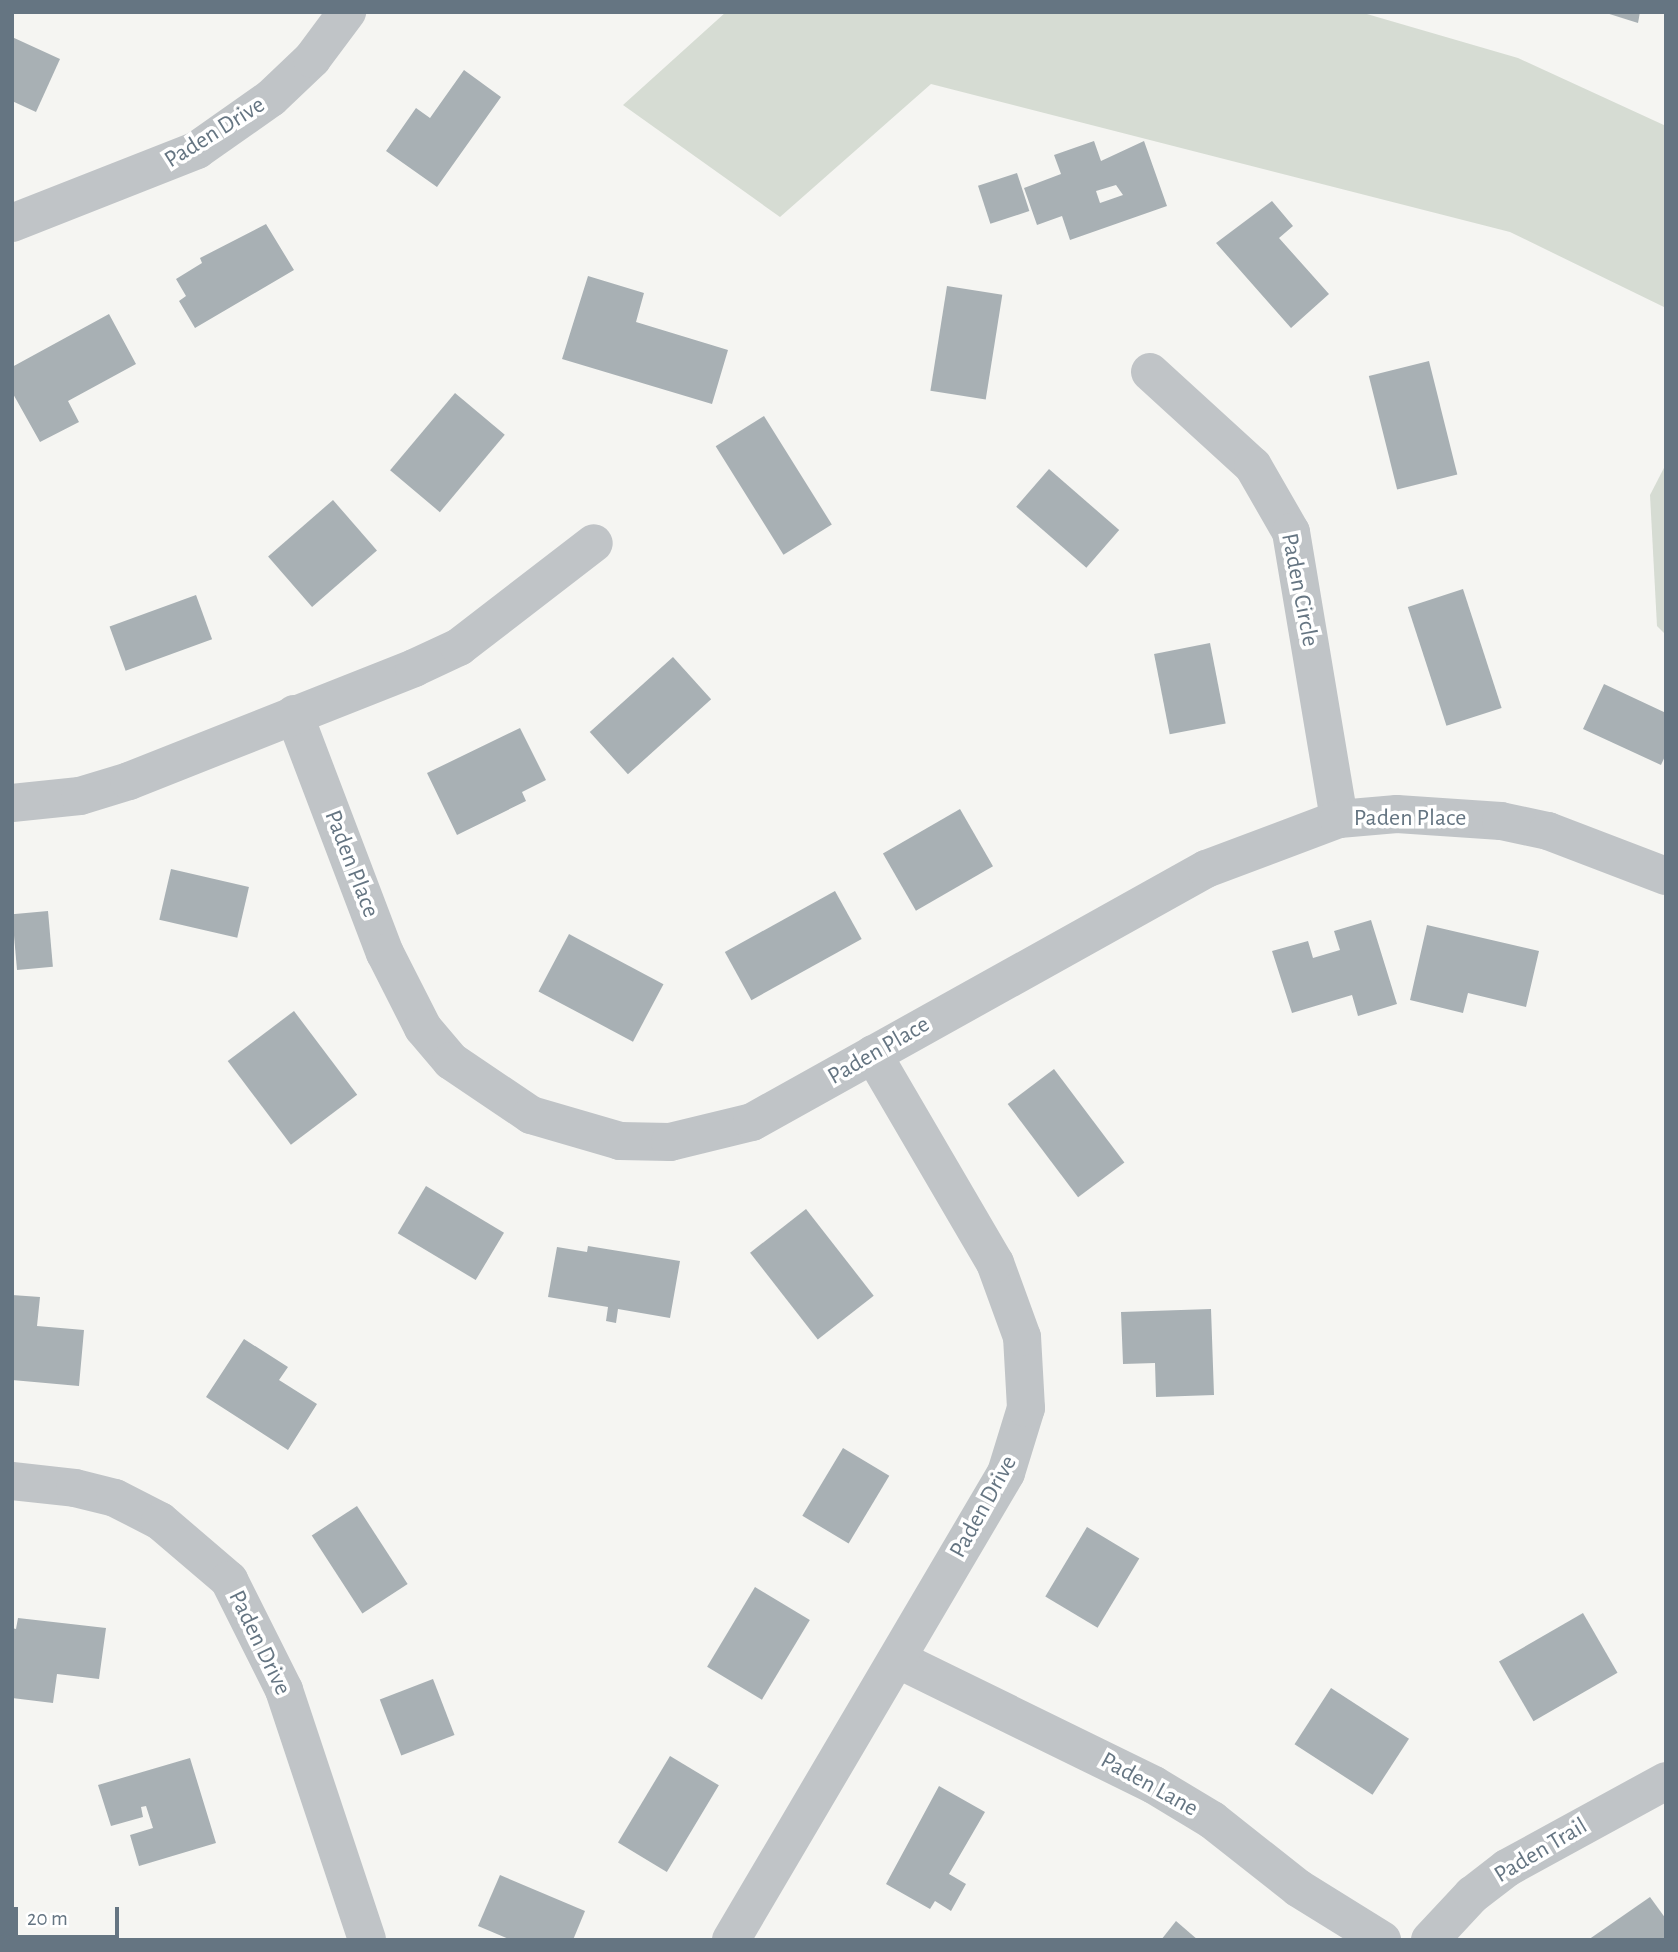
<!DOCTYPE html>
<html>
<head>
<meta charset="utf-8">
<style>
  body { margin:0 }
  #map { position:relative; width:1678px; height:1952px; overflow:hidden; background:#f5f5f2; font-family:"Alegreya Sans",sans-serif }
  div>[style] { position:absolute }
  .green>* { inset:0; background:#d6dcd3 }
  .building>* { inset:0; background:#a8b0b4; transform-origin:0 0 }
  .minor>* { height:38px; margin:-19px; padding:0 19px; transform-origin:19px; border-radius:19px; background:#c0c4c7 }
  span { translate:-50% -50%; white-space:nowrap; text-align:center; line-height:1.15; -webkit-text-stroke:7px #fff; paint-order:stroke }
  .street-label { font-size:24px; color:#657582 }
  .frame { position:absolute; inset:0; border:14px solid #657582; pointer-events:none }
  .scale { position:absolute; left:14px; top:1907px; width:105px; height:32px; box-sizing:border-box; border:4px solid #657582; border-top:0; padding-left:9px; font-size:21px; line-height:24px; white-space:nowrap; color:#657582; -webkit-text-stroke:5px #fff; paint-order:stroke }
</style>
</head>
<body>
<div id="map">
  <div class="green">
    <i style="clip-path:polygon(726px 12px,1360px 12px,1518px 58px,1666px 126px,1666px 308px,1510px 232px,931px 84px,780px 217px,623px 105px)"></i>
    <i style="clip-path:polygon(1666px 464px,1666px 635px,1657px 626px,1650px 495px)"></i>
  </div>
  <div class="building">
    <i style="clip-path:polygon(1603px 12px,1640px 12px,1638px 23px)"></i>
    <i style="clip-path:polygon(12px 37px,60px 59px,36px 112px,12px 101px)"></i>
    <i style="clip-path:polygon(464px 70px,501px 97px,437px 187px,386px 151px,416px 108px,430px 118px)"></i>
    <i style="clip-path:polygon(evenodd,1094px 141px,1101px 161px,1144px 141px,1167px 206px,1070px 240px,1062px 216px,1037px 225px,1024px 188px,1061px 174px,1054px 155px,1094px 141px,1116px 185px,1123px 195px,1100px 203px,1096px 191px,1116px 185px)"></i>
    <i style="left:1017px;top:173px;width:40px;height:41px;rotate:72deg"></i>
    <i style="clip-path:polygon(1272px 201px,1293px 226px,1279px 238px,1329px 294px,1291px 328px,1216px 243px)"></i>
    <i style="clip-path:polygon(266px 224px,294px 270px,195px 328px,179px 301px,186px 296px,176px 279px,202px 263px,200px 258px)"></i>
    <i style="clip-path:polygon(588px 276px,644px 293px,636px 322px,728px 350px,712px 404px,562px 359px)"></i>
    <i style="left:947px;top:286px;width:56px;height:106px;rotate:9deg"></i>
    <i style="clip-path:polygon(109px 314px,136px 364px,68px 401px,79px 422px,40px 442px,12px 392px,12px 367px)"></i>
    <i style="left:1429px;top:361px;width:117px;height:62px;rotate:76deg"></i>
    <i style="left:455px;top:393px;width:65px;height:101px;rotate:40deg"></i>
    <i style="left:764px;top:416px;width:128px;height:57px;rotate:58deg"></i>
    <i style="left:1049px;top:469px;width:93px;height:50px;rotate:41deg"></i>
    <i style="left:333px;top:500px;width:67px;height:86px;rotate:49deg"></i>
    <i style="left:1463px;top:589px;width:125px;height:58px;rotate:72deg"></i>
    <i style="left:196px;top:595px;width:47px;height:92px;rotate:70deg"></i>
    <i style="left:1210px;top:643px;width:82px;height:57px;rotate:79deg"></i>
    <i style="left:673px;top:657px;width:57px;height:112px;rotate:48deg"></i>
    <i style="clip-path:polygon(1604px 684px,1666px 713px,1666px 754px,1661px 765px,1583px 729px)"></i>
    <i style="clip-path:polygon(520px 728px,546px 780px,522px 792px,526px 801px,457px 835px,427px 773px)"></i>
    <i style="left:960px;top:809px;width:66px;height:89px;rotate:60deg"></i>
    <i style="left:171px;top:869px;width:80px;height:52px;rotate:13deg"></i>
    <i style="left:835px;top:891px;width:55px;height:126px;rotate:61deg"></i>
    <i style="left:48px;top:911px;width:56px;height:36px;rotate:85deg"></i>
    <i style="clip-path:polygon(1371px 920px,1397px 1004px,1358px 1016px,1352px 995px,1292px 1013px,1272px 951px,1308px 941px,1313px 958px,1340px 950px,1334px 931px)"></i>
    <i style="clip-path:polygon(1427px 925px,1539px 951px,1526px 1007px,1468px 993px,1463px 1013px,1410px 1000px)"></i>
    <i style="left:569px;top:934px;width:107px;height:65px;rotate:28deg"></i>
    <i style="left:294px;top:1011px;width:105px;height:83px;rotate:53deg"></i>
    <i style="left:1054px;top:1069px;width:117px;height:58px;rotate:53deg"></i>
    <i style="left:426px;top:1186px;width:91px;height:55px;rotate:31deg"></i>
    <i style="left:806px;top:1209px;width:110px;height:71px;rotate:52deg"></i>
    <i style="clip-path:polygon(588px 1246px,680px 1261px,670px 1318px,618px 1309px,616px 1323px,606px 1321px,608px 1307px,548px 1297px,557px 1247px,587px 1252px)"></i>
    <i style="clip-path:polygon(12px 1295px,40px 1297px,37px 1326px,84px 1330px,79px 1386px,12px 1380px)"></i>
    <i style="clip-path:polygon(1211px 1309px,1214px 1395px,1156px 1397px,1155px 1363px,1123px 1364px,1121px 1312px)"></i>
    <i style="clip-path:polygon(244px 1339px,288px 1367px,279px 1380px,317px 1404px,288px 1450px,206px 1397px)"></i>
    <i style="left:843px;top:1448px;width:54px;height:79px;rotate:31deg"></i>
    <i style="left:357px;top:1506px;width:93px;height:54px;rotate:57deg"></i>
    <i style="left:1087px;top:1527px;width:61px;height:81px;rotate:31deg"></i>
    <i style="left:755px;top:1587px;width:64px;height:93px;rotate:31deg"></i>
    <i style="left:1583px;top:1613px;width:69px;height:97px;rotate:60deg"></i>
    <i style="clip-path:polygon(18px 1618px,106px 1628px,99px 1679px,57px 1674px,53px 1703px,12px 1698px,12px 1628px,16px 1629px)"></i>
    <i style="left:433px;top:1679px;width:60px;height:57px;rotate:69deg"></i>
    <i style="left:1331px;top:1688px;width:93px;height:67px;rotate:33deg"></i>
    <i style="left:670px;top:1756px;width:57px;height:101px;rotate:31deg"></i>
    <i style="clip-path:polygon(190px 1758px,216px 1843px,139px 1866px,130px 1835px,153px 1828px,146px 1806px,141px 1807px,143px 1817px,111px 1826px,98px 1785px)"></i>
    <i style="clip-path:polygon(939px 1786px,985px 1812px,949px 1874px,966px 1884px,951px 1911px,935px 1901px,930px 1909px,886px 1884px)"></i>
    <i style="clip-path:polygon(500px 1875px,585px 1911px,573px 1940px,511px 1940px,478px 1926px)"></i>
    <i style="clip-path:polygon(1650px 1897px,1666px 1919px,1666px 1940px,1588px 1940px)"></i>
    <i style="clip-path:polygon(1176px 1921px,1198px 1940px,1161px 1940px)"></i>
  </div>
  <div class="minor">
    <i style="left:12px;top:223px;width:199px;rotate:-21.5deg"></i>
    <i style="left:197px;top:150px;width:90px;rotate:-35.1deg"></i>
    <i style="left:271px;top:98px;width:57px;rotate:-43.6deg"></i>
    <i style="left:312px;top:59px;width:59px;rotate:-53.3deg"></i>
    <i style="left:1150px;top:372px;width:139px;rotate:42.4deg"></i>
    <i style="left:1253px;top:466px;width:76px;rotate:60.1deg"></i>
    <i style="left:1291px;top:532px;width:291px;rotate:80.5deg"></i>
    <i style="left:294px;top:714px;width:256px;rotate:69.2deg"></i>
    <i style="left:385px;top:953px;width:84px;rotate:63.1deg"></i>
    <i style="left:423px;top:1028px;width:43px;rotate:49.7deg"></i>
    <i style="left:451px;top:1061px;width:97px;rotate:34deg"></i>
    <i style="left:531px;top:1115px;width:93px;rotate:16.3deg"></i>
    <i style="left:620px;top:1141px;width:50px;rotate:1.1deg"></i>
    <i style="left:670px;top:1142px;width:84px;rotate:-13.7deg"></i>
    <i style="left:752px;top:1122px;width:520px;rotate:-29.13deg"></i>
    <i style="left:1206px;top:869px;width:142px;rotate:-20.6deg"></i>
    <i style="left:1339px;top:819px;width:58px;rotate:-4.9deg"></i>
    <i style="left:1397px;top:814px;width:104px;rotate:3.9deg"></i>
    <i style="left:1501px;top:821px;width:48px;rotate:12deg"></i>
    <i style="left:1548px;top:831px;width:126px;rotate:20.9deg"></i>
    <i style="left:12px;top:803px;width:68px;rotate:-5.9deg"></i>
    <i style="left:80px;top:796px;width:51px;rotate:-17deg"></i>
    <i style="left:129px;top:781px;width:307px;rotate:-21.6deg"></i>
    <i style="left:414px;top:668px;width:50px;rotate:-25deg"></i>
    <i style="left:459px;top:647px;width:170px;rotate:-37.6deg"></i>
    <i style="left:12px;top:1481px;width:63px;rotate:6.3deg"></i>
    <i style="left:75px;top:1488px;width:41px;rotate:14deg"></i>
    <i style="left:115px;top:1498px;width:51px;rotate:27.1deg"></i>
    <i style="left:160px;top:1521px;width:91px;rotate:40.5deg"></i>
    <i style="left:229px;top:1580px;width:123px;rotate:63.4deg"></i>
    <i style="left:284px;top:1690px;width:263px;rotate:71.6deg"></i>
    <i style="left:897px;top:1659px;width:286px;rotate:26.1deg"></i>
    <i style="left:1154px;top:1785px;width:68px;rotate:31.1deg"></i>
    <i style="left:1212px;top:1820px;width:110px;rotate:38.3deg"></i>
    <i style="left:1298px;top:1888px;width:99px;rotate:31.8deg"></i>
    <i style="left:731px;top:1940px;width:542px;rotate:-59.51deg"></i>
    <i style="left:1006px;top:1473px;width:68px;rotate:-72.9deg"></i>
    <i style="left:1026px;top:1408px;width:71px;rotate:-93.2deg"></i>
    <i style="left:1022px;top:1337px;width:79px;rotate:-110deg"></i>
    <i style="left:995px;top:1263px;width:242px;rotate:-120.3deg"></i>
    <i style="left:1430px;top:1940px;width:62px;rotate:-47deg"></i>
    <i style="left:1472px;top:1895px;width:44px;rotate:-37.6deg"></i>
    <i style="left:1507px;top:1868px;width:181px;rotate:-28.7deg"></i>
  </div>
  <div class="street-label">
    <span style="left:215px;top:133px;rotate:-32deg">Paden Drive</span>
    <span style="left:1299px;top:590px;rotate:79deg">Paden Circle</span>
    <span style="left:1410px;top:819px">Paden Place</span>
    <span style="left:351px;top:864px;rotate:69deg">Paden Place</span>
    <span style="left:879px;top:1051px;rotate:-30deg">Paden Place</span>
    <span style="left:984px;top:1507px;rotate:-61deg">Paden Drive</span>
    <span style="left:259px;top:1643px;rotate:64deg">Paden Drive</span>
    <span style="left:1149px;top:1785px;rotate:29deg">Paden Lane</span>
    <span style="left:1541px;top:1851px;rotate:-31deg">Paden Trail</span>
  </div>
  <div class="frame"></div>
  <div class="scale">20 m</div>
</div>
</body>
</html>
